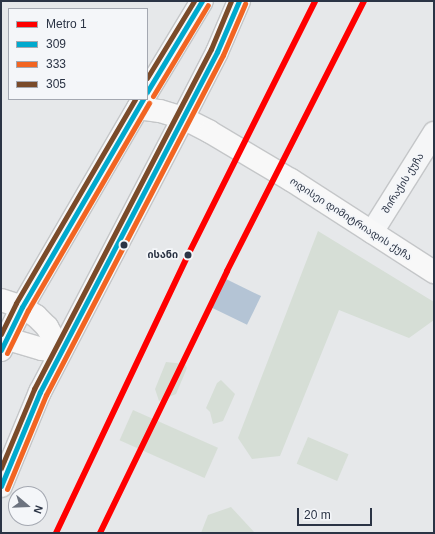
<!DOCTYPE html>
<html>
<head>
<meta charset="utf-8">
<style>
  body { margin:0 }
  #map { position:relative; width:435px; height:534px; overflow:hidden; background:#e6e8ea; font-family:Helvetica,"Noto Sans Georgian",sans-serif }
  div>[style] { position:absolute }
  .green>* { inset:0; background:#d6ded6; transform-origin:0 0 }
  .water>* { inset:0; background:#b4c4d5; transform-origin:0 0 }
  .roads { filter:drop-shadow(1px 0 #c4c6c8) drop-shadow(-1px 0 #c4c6c8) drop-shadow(0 1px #c4c6c8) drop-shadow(0 -1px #c4c6c8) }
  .minor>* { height:22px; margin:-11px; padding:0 11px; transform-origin:11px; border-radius:11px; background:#f5f6f7 }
  .major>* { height:22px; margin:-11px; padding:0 11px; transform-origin:11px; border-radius:11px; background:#f8f8f8 }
  .bus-1>* { height:5px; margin:-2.5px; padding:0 2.5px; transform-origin:2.5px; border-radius:2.5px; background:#00a9ce }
  .bus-2>* { height:5px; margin:-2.5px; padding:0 2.5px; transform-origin:2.5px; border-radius:2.5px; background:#f26522 }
  .bus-3>* { height:5px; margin:-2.5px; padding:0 2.5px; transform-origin:2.5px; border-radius:2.5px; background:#7a4b2a }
  .metro-1>* { height:6px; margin:-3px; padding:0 3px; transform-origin:3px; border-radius:3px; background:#f00 }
  .dots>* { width:11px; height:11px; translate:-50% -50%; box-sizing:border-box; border:2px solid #f4f6f9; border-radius:50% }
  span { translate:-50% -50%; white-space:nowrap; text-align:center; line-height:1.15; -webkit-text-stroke:3.5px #f4f6f9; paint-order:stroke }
  .street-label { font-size:10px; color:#2b3445 }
  .stop-label { font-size:10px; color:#2b3445; font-weight:700 }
  .right { translate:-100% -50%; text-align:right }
  .frame { position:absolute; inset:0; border:2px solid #2b3445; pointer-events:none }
  .legend { position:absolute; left:8px; top:8px; width:140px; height:92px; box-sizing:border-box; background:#f4f6f9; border:1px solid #a4a8b1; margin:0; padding:5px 7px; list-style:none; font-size:12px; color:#2b3445 }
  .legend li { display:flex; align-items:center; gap:8px; height:20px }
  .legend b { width:20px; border:1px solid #a4a8b1 }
  .north { position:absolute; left:8px; top:486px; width:40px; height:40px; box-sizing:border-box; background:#f4f6f9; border:1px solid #a4a8b1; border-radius:50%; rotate:109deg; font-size:11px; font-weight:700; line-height:16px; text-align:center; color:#2b3445 }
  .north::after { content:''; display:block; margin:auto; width:14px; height:18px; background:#6c737f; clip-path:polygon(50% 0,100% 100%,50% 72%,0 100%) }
  .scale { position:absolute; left:297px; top:508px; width:75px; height:18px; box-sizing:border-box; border:2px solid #2b3445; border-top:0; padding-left:5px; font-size:12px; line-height:14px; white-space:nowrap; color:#2b3445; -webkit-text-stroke:3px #f4f6f9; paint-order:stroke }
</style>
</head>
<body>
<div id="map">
  <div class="green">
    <i style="clip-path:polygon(318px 231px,434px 302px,434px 320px,409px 338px,339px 310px,280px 456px,252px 459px,238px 438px)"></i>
    <i style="clip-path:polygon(166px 362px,185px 364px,187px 368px,176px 394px,159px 401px,155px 389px)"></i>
    <i style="clip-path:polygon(221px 380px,235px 394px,223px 421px,213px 424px,210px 412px,206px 408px,217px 383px)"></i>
    <i style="left:133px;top:410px;width:93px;height:33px;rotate:24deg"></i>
    <i style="left:308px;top:437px;width:44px;height:29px;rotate:23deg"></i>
    <i style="clip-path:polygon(231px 507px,255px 533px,201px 533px,208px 515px)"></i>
  </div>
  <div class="water">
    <i style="left:226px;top:279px;width:39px;height:32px;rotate:26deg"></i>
  </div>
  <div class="roads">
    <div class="minor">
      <i style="left:372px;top:232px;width:117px;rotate:-57.9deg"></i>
    </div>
    <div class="major">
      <i style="left:147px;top:92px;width:106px;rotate:-58.9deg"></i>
      <i style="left:138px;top:108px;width:22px;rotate:8deg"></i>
      <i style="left:160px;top:111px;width:24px;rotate:17deg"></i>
      <i style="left:183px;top:118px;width:30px;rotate:27deg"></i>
      <i style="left:210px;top:132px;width:94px;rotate:30.7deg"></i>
      <i style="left:291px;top:180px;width:170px;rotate:32.8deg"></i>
      <i style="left:1px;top:300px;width:22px;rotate:18deg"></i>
      <i style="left:22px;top:307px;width:17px;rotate:33deg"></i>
      <i style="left:36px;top:316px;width:16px;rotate:45deg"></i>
      <i style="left:47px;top:327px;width:28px;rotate:60deg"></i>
      <i style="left:1px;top:337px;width:43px;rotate:16.3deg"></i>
      <i style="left:42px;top:349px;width:19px;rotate:6deg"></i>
      <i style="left:1px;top:350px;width:48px;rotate:-64deg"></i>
      <i style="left:22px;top:307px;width:241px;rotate:-59.8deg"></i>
      <i style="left:1px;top:486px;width:102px;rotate:-67.5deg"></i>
      <i style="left:40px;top:392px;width:309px;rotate:-62.4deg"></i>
      <i style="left:183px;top:118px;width:74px;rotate:-62.7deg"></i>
      <i style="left:217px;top:52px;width:56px;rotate:-66.7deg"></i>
    </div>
  </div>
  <div class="bus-1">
    <i style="left:147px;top:92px;width:106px;rotate:-58.9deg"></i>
    <i style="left:1px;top:350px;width:48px;rotate:-64deg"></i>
    <i style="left:22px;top:307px;width:241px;rotate:-59.8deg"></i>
    <i style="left:1px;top:486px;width:102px;rotate:-67.5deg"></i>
    <i style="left:40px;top:392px;width:383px;rotate:-62.5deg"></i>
    <i style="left:217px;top:52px;width:56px;rotate:-66.7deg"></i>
  </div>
  <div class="bus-2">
    <i style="left:153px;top:96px;width:106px;rotate:-58.9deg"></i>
    <i style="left:7px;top:353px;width:48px;rotate:-64deg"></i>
    <i style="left:28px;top:310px;width:240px;rotate:-59.7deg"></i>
    <i style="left:7px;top:489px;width:102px;rotate:-67.5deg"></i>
    <i style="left:46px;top:395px;width:383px;rotate:-62.5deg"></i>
    <i style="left:223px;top:55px;width:56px;rotate:-66.7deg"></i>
  </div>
  <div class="bus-3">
    <i style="left:147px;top:78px;width:90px;rotate:-58.6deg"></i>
    <i style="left:1px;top:334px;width:34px;rotate:-64deg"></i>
    <i style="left:16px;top:303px;width:236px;rotate:-59.7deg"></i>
    <i style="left:1px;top:468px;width:86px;rotate:-67.3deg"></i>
    <i style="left:34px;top:389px;width:383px;rotate:-62.5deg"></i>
    <i style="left:211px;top:49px;width:52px;rotate:-67.4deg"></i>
  </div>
  <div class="metro-1">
    <i style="left:56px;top:533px;width:310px;rotate:-64.6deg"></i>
    <i style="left:189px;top:253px;width:282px;rotate:-63.4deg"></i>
    <i style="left:100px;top:533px;width:291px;rotate:-64.1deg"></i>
    <i style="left:227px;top:271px;width:303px;rotate:-63.1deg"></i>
  </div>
  <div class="dots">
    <i style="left:124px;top:245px;background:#2b3445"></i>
    <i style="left:188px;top:255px;background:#2b3445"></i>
  </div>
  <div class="street-label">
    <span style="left:403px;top:183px;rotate:-58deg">შირაქის ქუჩა</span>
    <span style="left:351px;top:219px;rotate:33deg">ოდისეი დიმიტრიადის ქუჩა</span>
  </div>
  <div class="stop-label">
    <span class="right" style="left:178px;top:255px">ისანი</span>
  </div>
  <div class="frame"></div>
  <ul class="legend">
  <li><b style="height:5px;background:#f00"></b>Metro 1</li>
  <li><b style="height:5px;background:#00a9ce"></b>309</li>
  <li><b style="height:5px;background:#f26522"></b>333</li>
  <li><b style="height:5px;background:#7a4b2a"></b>305</li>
  </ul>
  <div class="north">N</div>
  <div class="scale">20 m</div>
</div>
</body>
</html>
